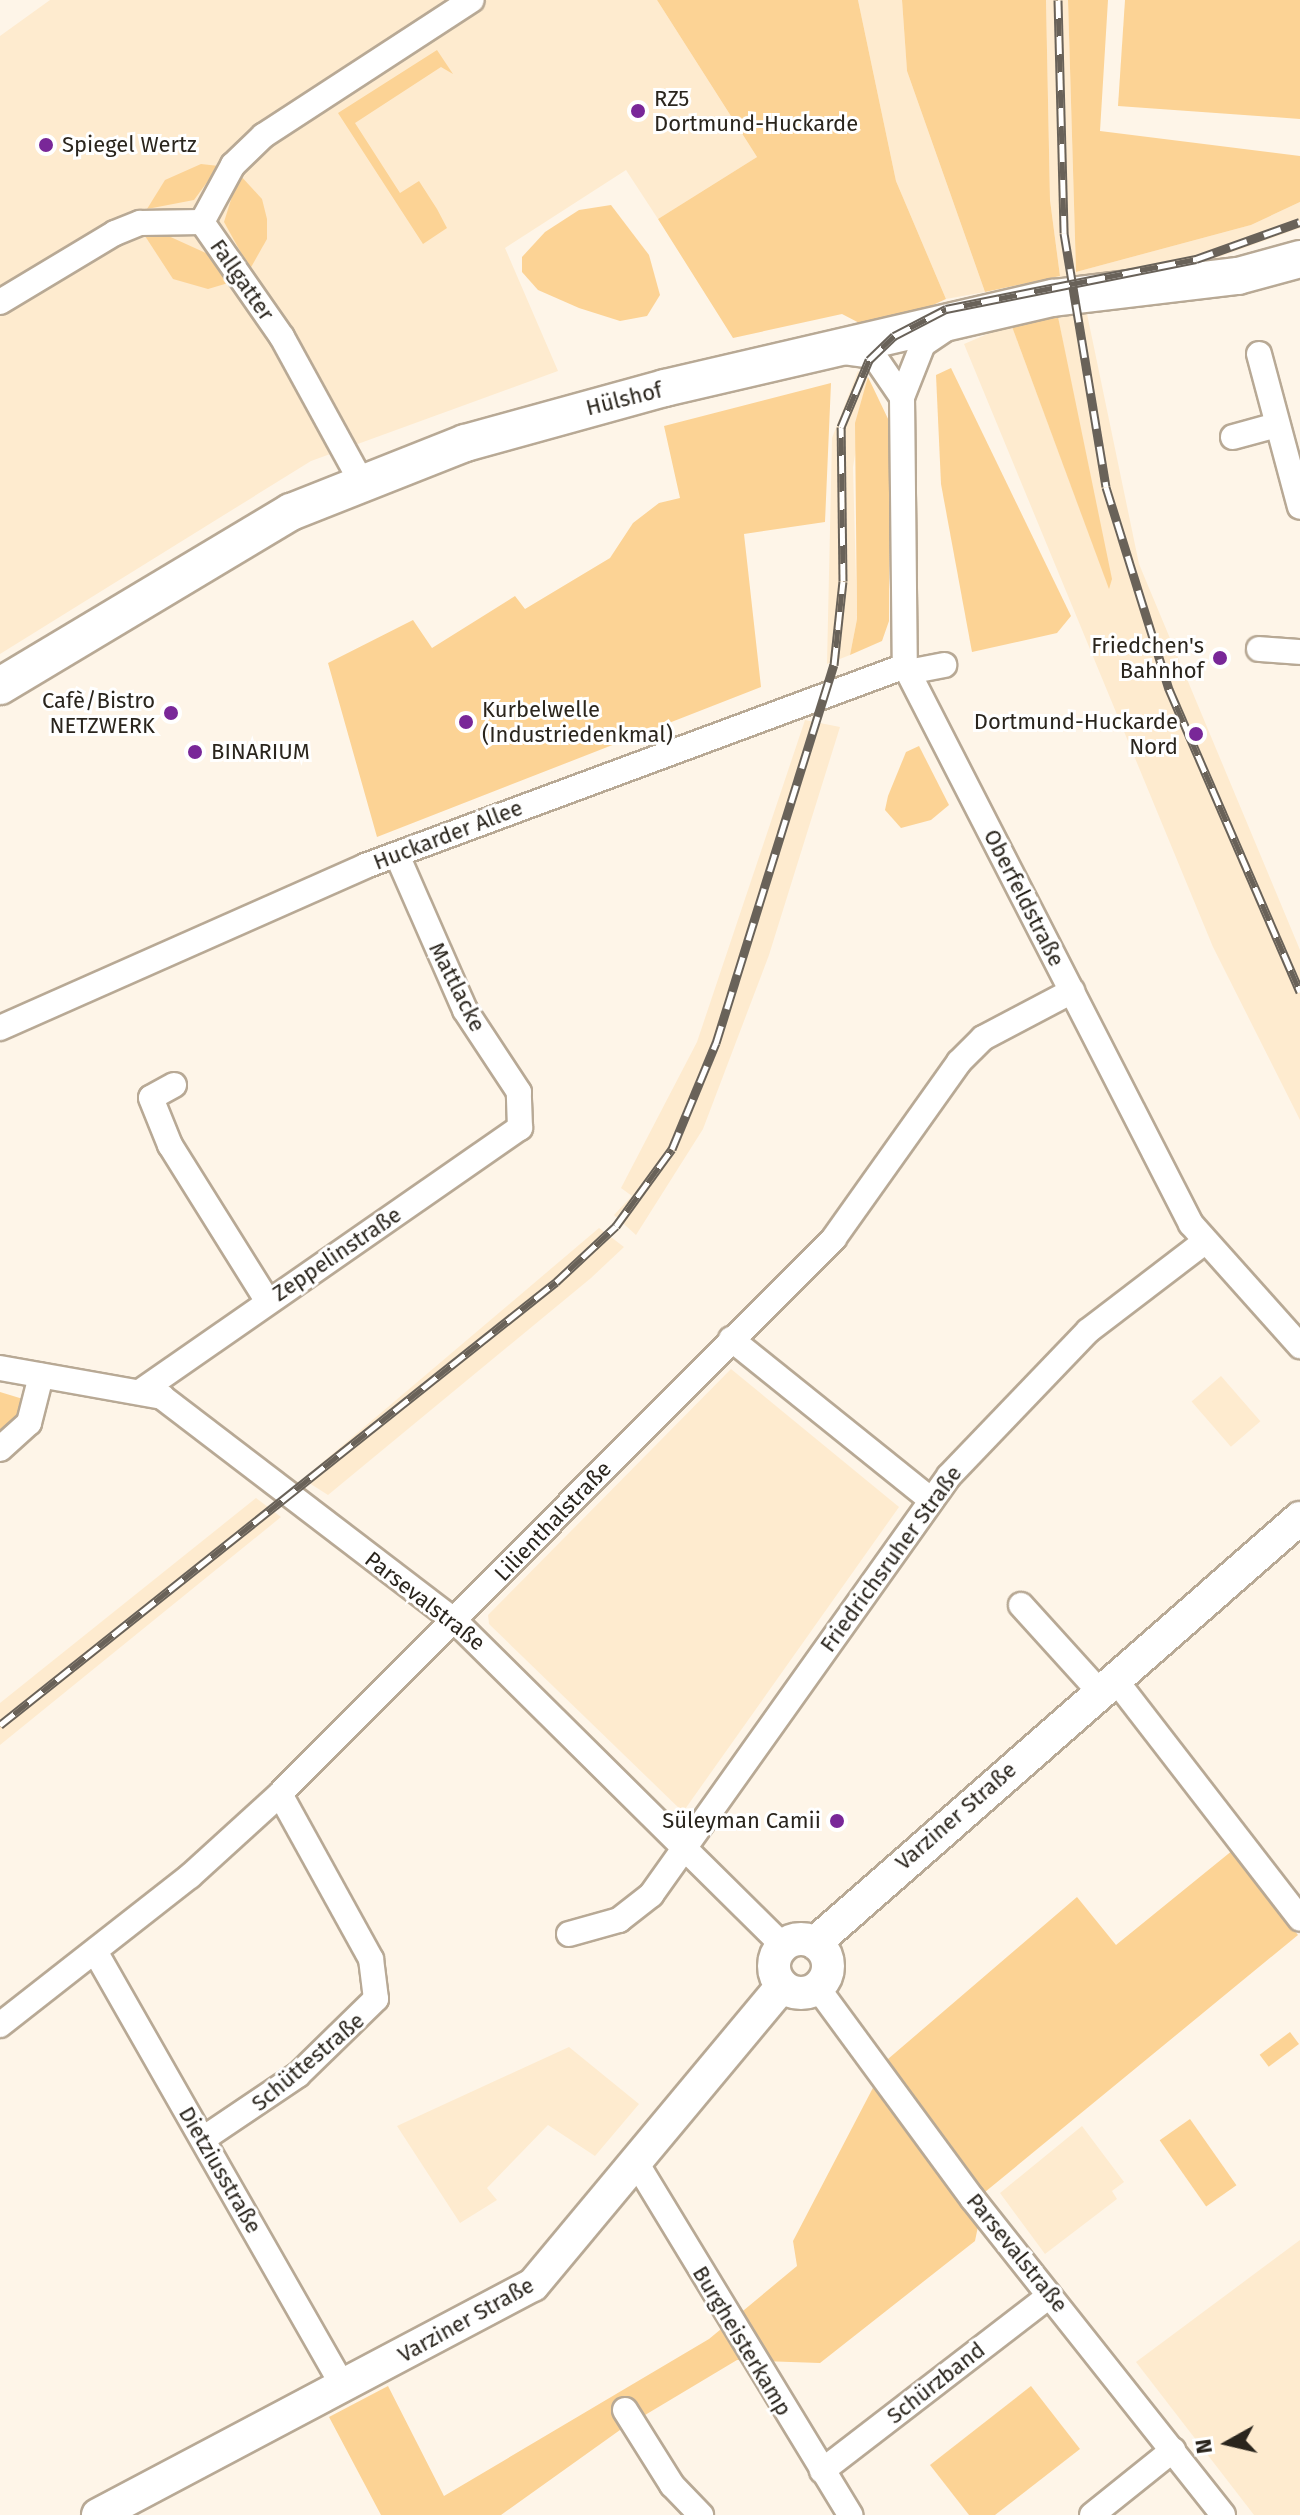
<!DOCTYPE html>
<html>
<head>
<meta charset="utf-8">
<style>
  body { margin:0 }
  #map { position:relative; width:1300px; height:2515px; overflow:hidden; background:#fef5e8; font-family:"Fira Sans",sans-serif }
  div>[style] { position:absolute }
  .built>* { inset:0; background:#feebcf; transform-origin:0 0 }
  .green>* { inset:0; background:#fcd395; transform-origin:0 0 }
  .roads { filter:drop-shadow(2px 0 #b8a995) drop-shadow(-2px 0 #b8a995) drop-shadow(0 2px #b8a995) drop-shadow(0 -2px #b8a995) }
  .street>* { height:24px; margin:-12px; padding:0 12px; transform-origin:12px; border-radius:12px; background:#fff }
  .secondary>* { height:32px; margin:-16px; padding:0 16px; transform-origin:16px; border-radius:16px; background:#fff }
  .secondary>.ring { margin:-16px; padding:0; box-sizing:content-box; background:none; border:32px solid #fff; border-radius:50% }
  .primary>* { height:36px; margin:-18px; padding:0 18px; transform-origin:18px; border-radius:18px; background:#fff }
  .rail>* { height:9px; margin-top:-4.5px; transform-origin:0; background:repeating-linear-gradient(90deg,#fff 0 18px,#696259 0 36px); box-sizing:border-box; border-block:2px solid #696259 }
  .dots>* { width:22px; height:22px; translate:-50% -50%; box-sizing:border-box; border:4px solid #fff; border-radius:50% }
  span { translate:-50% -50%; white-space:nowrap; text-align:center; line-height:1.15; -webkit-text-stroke:6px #fff; paint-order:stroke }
  .poi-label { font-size:22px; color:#2a251d }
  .left { translate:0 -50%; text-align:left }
  .right { translate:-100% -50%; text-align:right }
  .street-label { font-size:22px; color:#2a251d }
  .north { position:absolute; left:1188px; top:2403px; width:80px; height:80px; -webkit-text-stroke:6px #fff; paint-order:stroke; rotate:262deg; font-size:22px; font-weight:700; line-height:32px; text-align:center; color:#2a251d }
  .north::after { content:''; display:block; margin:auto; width:28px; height:36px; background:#2a251d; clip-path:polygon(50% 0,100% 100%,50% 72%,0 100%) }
</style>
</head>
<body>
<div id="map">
  <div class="built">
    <i style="clip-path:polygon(50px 0,657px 0,757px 157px,658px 219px,626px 170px,505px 248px,558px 371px,311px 461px,0 654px,0 36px)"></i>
    <i style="clip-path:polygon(858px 0,902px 0,907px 71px,985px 292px,946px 299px,896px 181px)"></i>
    <i style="clip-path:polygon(1046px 0,1068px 0,1076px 272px,1251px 225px,1300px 202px,1300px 228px,1205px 262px,937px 308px,1060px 276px,1050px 200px)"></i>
    <i style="clip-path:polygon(1086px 309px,1139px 564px,1300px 950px,1300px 1120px,1213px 947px,964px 344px,1011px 324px,1109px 587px,1057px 312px)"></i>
    <i style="clip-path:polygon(858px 371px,868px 377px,853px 467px,857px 619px,850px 655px,827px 664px,832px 438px)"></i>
    <i style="clip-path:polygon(805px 720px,840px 727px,769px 955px,703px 1129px,636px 1235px,614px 1215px,632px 1196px,621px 1188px,697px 1042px)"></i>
    <i style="clip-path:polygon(599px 1228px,624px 1247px,591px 1278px,328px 1495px,303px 1479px)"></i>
    <i style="clip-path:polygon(731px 1369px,899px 1507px,683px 1812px,489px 1624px,488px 1615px)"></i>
    <i style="left:1221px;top:1376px;width:60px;height:39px;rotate:49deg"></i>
    <i style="clip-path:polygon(256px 1498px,281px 1517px,0 1745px,0 1703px)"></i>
    <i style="clip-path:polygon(569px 2047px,639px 2104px,595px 2156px,548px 2125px,487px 2188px,497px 2200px,460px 2223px,397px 2126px)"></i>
    <i style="clip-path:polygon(1082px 2126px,1124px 2182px,1112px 2191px,1117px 2199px,1045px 2254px,1000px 2193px)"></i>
    <i style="clip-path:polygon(1300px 2240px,1300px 2515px,1254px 2515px,1136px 2362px)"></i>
  </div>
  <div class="green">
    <i style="clip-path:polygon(657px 0,858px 0,896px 181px,946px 299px,896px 322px,867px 327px,842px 314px,733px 338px,658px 219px,757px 157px)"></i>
    <i style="clip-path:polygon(902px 0,1046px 0,1050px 200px,1060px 276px,985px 292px,907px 71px)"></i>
    <i style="clip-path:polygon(1068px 0,1108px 0,1100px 131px,1300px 156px,1300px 202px,1251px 225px,1076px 272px)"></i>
    <i style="clip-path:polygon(1125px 0,1300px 0,1300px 119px,1118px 106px)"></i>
    <i style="clip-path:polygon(437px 50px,453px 74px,441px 67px,355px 123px,400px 193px,419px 181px,437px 209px,447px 228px,423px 244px,338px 113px)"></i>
    <i style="clip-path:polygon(201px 164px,219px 166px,194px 200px,147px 209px,165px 180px)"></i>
    <i style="clip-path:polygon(239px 174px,262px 199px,267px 219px,267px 239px,250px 269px,224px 222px)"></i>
    <i style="clip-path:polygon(611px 205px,649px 255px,660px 295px,647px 316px,620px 321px,579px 308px,538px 290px,522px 272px,522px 257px,545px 232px,579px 210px)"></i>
    <i style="clip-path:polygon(164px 234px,208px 254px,235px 281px,208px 289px,173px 279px,145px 236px)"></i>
    <i style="clip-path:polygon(1057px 312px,1112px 579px,1109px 589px,1011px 324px)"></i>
    <i style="clip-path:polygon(951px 368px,1071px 616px,1057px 633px,972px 652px,941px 484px,936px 375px)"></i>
    <i style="clip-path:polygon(868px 377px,890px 423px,889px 621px,882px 641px,850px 655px,857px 619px,855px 423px)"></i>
    <i style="clip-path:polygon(831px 383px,825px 522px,744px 534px,761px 687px,377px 837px,328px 663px,413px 620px,432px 648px,515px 596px,525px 609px,610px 558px,633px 523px,659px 503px,680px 498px,664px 426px)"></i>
    <i style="clip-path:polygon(919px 746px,949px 805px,931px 820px,901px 828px,885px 810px,888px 796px,906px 752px)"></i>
    <i style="clip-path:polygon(0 1392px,23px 1399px,23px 1413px,0 1440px)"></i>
    <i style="clip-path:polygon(1233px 1850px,1298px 1935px,985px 2192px,975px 2241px,820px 2363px,737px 2360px,620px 2430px,501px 2515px,381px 2515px,329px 2417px,388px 2386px,444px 2496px,709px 2339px,797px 2266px,793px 2241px,888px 2059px,1077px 1897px,1116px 1945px)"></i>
    <i style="left:1290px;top:2032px;width:15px;height:38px;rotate:53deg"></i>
    <i style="left:1190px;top:2119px;width:81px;height:37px;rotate:55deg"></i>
    <i style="clip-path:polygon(1031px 2386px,1080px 2449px,995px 2515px,969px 2515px,930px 2465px)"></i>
  </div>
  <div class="roads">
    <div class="street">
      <i style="left:202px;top:222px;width:65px;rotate:-61.5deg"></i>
      <i style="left:233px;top:165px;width:42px;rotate:-44deg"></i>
      <i style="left:263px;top:136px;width:249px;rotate:-33.1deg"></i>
      <i style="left:202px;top:222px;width:140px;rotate:55.2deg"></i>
      <i style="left:282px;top:337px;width:164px;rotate:61.3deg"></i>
      <i style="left:0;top:302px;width:134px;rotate:-31deg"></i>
      <i style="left:115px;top:233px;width:27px;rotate:-22deg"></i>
      <i style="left:140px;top:223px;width:62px;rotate:-0.9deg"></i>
      <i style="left:947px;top:328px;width:29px;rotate:146deg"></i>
      <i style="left:923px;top:344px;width:57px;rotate:111.6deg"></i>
      <i style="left:902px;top:397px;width:269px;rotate:89.4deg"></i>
      <i style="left:905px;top:666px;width:627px;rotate:62.86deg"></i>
      <i style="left:1191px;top:1224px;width:164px;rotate:48.2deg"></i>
      <i style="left:844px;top:352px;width:30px;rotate:8deg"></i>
      <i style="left:874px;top:356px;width:50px;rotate:55.7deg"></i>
      <i style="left:1259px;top:354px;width:158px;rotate:75deg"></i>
      <i style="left:1233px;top:437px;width:46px;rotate:-15.3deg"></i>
      <i style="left:1259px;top:649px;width:41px;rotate:4.2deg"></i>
      <i style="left:908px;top:672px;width:37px;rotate:-11deg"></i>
      <i style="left:0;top:1028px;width:399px;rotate:-23.9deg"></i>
      <i style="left:365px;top:866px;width:576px;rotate:-20.32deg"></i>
      <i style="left:174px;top:1085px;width:26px;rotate:151deg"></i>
      <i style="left:151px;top:1098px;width:51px;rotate:68deg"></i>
      <i style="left:170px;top:1145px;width:183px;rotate:58deg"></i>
      <i style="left:731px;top:1339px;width:255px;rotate:38.8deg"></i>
      <i style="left:0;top:1368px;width:165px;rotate:10.1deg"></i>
      <i style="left:162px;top:1397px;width:369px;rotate:37.4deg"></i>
      <i style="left:455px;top:1621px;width:462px;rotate:44.7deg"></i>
      <i style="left:144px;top:1389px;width:458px;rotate:-34.8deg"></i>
      <i style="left:520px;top:1128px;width:36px;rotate:-92deg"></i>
      <i style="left:519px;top:1092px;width:98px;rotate:-123.4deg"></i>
      <i style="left:465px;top:1010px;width:169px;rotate:-113.7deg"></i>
      <i style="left:0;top:1449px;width:39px;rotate:-42deg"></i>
      <i style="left:29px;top:1423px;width:49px;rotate:-75.7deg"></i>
      <i style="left:1021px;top:1605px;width:116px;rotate:47.8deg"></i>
      <i style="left:1114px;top:1678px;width:304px;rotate:52.3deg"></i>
      <i style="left:569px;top:1934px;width:52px;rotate:-15.6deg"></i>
      <i style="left:619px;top:1920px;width:41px;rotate:-38deg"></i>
      <i style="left:651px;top:1895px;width:514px;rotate:-54.58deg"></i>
      <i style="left:949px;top:1476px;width:201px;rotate:-46.2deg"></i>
      <i style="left:1088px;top:1331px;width:145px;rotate:-37.4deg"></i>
      <i style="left:96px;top:1953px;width:500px;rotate:60.3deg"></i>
      <i style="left:817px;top:1987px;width:262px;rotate:53.7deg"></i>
      <i style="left:972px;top:2198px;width:404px;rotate:51.6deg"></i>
      <i style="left:0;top:2025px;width:241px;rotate:-38.1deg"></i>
      <i style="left:190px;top:1876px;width:122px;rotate:-42.3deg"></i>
      <i style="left:280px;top:1794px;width:785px;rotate:-45.1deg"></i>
      <i style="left:834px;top:1238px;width:216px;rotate:-54.6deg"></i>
      <i style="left:959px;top:1062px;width:34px;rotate:-45deg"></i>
      <i style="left:983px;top:1038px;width:101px;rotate:-27.8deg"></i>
      <i style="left:203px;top:2139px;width:115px;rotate:-34deg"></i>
      <i style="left:298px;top:2075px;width:109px;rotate:-44.3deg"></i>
      <i style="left:376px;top:1999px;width:40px;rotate:-97.1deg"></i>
      <i style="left:371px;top:1959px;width:188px;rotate:-118.9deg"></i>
      <i style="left:637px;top:2164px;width:411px;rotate:58.7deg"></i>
      <i style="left:625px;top:2410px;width:89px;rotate:57.9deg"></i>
      <i style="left:672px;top:2485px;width:42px;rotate:46deg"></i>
      <i style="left:822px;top:2471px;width:287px;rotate:-37.6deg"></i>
      <i style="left:1092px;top:2515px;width:104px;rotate:-38.7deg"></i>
    </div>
    <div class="secondary">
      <i class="ring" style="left:774px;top:1939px;width:22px;height:22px"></i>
      <i style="left:815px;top:1943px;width:645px;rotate:-41.23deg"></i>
      <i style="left:98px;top:2515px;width:492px;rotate:-27.9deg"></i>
      <i style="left:533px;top:2285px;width:389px;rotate:-50.2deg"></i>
    </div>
    <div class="primary">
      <i style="left:0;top:686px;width:339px;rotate:-30.9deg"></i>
      <i style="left:291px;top:512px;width:187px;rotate:-21.6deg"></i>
      <i style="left:465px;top:443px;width:207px;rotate:-15.4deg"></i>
      <i style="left:665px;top:388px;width:398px;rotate:-13.1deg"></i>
      <i style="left:1053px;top:298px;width:186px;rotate:-6.8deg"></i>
      <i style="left:1238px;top:276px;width:64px;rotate:-15.3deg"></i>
    </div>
  </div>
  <div class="rail">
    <i style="left:1058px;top:0;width:233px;rotate:88.5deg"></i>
    <i style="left:1064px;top:233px;width:257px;rotate:80.6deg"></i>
    <i style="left:1106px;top:487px;width:212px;rotate:72.7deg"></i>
    <i style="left:1169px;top:689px;width:330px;rotate:66.6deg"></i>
    <i style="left:0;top:1725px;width:711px;rotate:-38.55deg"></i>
    <i style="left:556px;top:1282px;width:82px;rotate:-43deg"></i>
    <i style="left:616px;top:1226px;width:95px;rotate:-54deg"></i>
    <i style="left:672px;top:1149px;width:115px;rotate:-67.5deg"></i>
    <i style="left:716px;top:1043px;width:396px;rotate:-72.7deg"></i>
    <i style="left:834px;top:665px;width:84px;rotate:-83.9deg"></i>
    <i style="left:843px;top:581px;width:154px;rotate:-90.7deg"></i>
    <i style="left:841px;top:427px;width:73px;rotate:-67.3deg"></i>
    <i style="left:869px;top:360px;width:35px;rotate:-44deg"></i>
    <i style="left:894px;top:336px;width:59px;rotate:-27.4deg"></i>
    <i style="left:946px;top:309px;width:255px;rotate:-11.3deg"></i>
    <i style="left:1196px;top:259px;width:110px;rotate:-19.6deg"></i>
  </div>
  <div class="dots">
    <i style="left:638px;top:111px;background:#792798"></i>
    <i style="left:46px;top:145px;background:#792798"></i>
    <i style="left:1220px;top:658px;background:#792798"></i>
    <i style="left:171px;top:713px;background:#792798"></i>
    <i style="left:466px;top:722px;background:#792798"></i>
    <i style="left:1196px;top:734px;background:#792798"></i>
    <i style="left:195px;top:752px;background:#792798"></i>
    <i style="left:837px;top:1821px;background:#792798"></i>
  </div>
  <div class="poi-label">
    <span class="left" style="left:654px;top:111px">RZ5<br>Dortmund-Huckarde</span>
    <span class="left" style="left:62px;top:145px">Spiegel Wertz</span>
    <span class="right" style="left:1204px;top:658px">Friedchen's<br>Bahnhof</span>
    <span class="right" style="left:155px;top:713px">Cafè/Bistro<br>NETZWERK</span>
    <span class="left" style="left:482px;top:722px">Kurbelwelle<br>(Industriedenkmal)</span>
    <span class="right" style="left:1178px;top:734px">Dortmund-Huckarde<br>Nord</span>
    <span class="left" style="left:211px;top:752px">BINARIUM</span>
    <span class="right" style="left:821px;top:1821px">Süleyman Camii</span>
  </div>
  <div class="street-label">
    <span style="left:242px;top:280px;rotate:55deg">Fallgatter</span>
    <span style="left:624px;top:399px;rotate:-14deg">Hülshof</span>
    <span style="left:448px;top:835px;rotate:-21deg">Huckarder Allee</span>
    <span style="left:1024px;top:898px;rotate:63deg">Oberfeldstraße</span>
    <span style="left:457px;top:987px;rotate:63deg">Mattlacke</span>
    <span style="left:337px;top:1254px;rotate:-34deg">Zeppelinstraße</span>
    <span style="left:553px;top:1521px;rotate:-46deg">Lilienthalstraße</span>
    <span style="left:891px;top:1559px;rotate:-54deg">Friedrichsruher Straße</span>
    <span style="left:425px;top:1601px;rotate:38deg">Parsevalstraße</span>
    <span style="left:956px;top:1816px;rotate:-41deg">Varziner Straße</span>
    <span style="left:308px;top:2062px;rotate:-40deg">Schüttestraße</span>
    <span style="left:220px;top:2170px;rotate:60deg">Dietziusstraße</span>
    <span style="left:1017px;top:2253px;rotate:51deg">Parsevalstraße</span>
    <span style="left:466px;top:2320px;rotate:-29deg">Varziner Straße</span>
    <span style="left:742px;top:2341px;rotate:59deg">Burgheisterkamp</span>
    <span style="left:936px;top:2383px;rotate:-38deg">Schürzband</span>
  </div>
  <div class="north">N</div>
</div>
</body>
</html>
